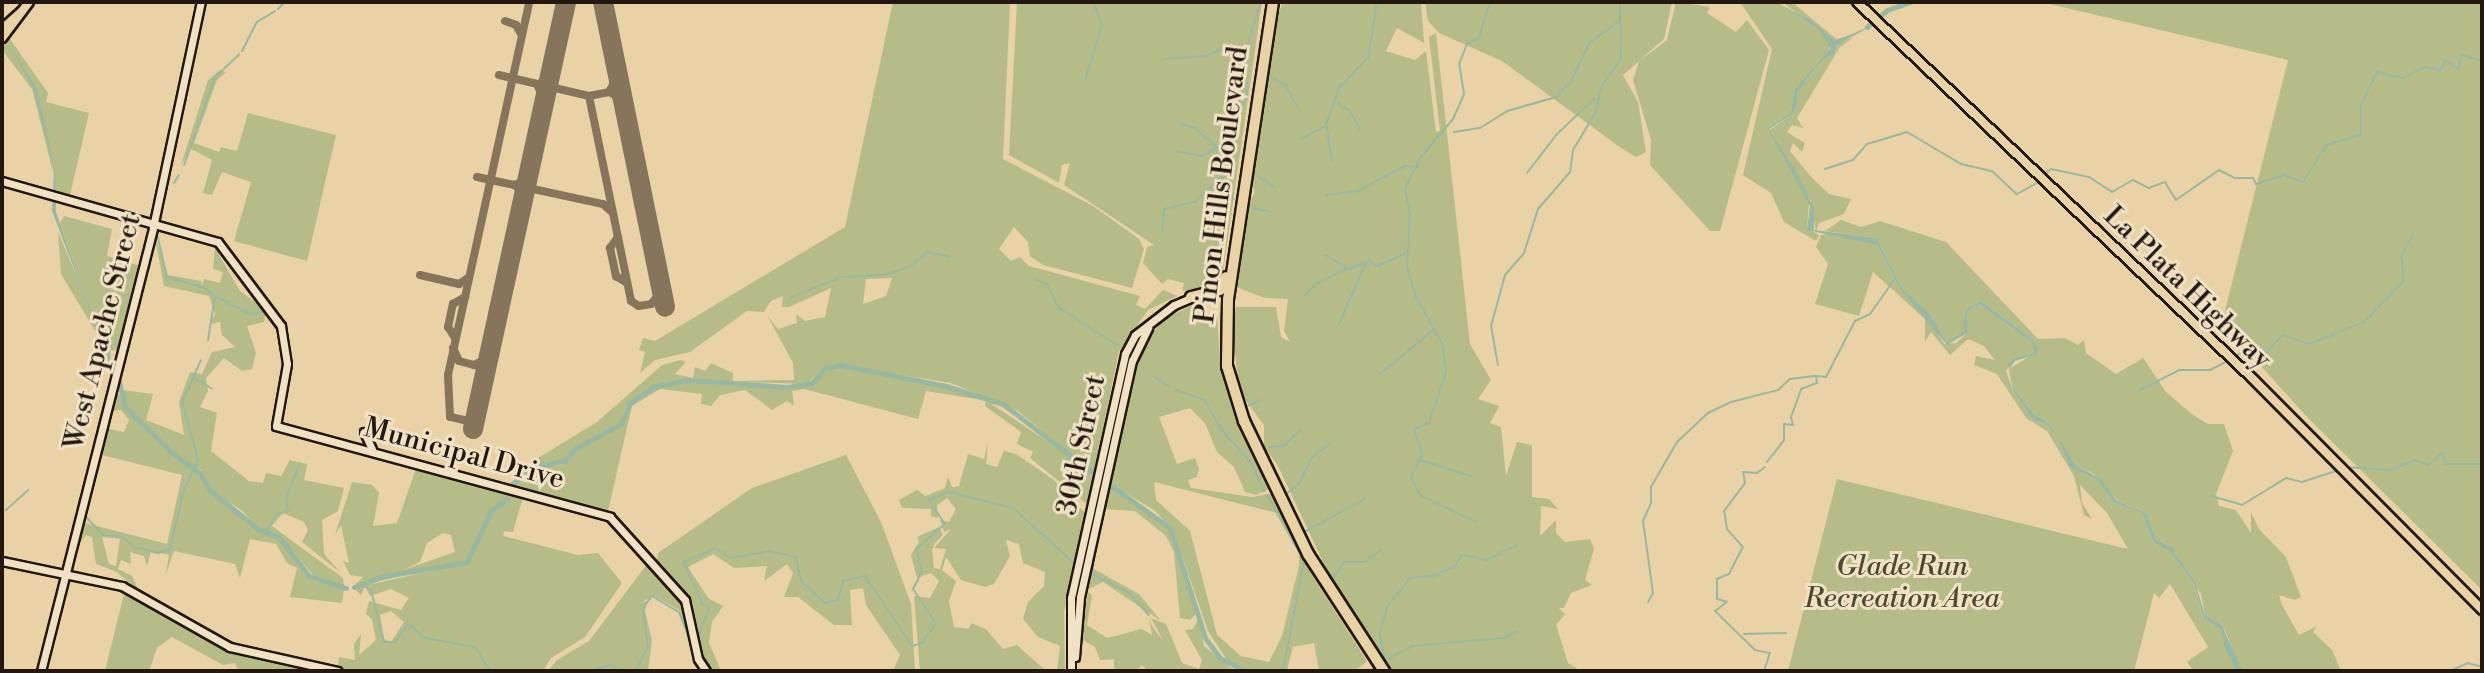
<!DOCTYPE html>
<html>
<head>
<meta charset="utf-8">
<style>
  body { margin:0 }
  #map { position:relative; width:2484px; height:673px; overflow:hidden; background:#e9d2a6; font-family:"Libre Bodoni",serif }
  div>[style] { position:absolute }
  .green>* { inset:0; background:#b5bc87 }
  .water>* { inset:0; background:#99b8a2 }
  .stream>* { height:2px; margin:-1px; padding:0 1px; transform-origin:1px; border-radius:1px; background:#99b8a2 }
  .river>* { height:5px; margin:-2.5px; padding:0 2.5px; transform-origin:2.5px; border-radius:2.5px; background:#99b8a2 }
  .taxiway>* { height:8px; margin:-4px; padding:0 4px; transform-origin:4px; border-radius:4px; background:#86755a }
  .runway>* { height:20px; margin:-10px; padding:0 10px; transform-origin:10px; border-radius:10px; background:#86755a }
  .roads { filter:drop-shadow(2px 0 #22180f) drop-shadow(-2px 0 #22180f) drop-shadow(0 2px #22180f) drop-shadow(0 -2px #22180f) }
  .secondary>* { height:7px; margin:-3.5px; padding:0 3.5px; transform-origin:3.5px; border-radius:3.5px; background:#f1e2c5 }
  .primary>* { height:8px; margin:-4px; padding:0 4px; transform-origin:4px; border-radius:4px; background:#e9d2a6 }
  .highway>* { height:10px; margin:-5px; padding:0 5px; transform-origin:5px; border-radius:5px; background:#e9d2a6 }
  span { translate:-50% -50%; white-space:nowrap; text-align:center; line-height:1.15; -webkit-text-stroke:6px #f1e2c5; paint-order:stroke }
  .street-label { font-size:28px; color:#22180f }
  .park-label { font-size:28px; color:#4e4933; font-style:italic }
  .frame { position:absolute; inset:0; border:4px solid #22180f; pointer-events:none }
</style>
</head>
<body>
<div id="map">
  <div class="green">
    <i style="clip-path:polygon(evenodd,893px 2px,1010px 2px,1003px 159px,1093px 206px,1139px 239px,1144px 249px,1132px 288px,1043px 265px,1030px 256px,1028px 242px,1014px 227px,999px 249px,1011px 261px,1020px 257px,1029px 266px,1140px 296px,1136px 305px,1145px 309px,1163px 290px,1177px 296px,1148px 310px,1119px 351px,1087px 504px,1030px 458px,1033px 452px,1017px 444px,1021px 432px,985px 406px,986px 400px,1091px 471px,1018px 411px,951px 383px,840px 365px,825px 367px,807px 384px,749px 382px,726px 386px,809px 386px,824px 370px,840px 367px,931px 383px,983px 400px,926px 391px,918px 419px,804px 389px,792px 391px,794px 406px,787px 401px,772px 410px,745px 390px,720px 395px,711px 406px,701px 404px,702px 394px,660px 389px,632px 406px,608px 511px,511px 484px,538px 458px,597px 422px,662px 365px,681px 360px,686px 362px,675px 374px,693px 378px,695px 367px,705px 371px,711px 363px,733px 373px,733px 381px,794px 380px,793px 363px,767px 315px,778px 329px,797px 323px,796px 314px,805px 321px,825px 317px,831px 288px,789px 307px,782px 307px,783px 296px,771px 301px,764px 312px,747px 311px,690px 352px,655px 360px,640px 373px,645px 352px,639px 350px,643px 338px,655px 341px,845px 227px,893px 2px,892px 278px,886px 296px,863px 304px,866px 279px,892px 278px,893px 2px,641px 396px,629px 405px,623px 425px,577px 449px,561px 465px,532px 468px,512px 484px,529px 468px,560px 463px,576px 446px,621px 422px,626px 405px,641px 396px)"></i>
    <i style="clip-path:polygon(1017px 2px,1262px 2px,1221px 285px,1182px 291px,1184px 283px,1168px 279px,1162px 284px,1143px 263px,1147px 247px,1154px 245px,1064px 185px,1070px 163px,1062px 165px,1059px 183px,1009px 155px)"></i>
    <i style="clip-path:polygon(1283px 2px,1421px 2px,1424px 43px,1397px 28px,1386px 51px,1415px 60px,1426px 51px,1436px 132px,1440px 131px,1429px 37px,1436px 33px,1470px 344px,1491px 380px,1478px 399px,1499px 406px,1490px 423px,1501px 427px,1506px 476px,1517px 442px,1532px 445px,1532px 497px,1549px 499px,1558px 509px,1541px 506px,1540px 536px,1556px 520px,1556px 533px,1565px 542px,1590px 539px,1594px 549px,1585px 580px,1592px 585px,1571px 593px,1564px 608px,1559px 608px,1565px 614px,1556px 625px,1568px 663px,1581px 671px,1392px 671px,1385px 662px,1391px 656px,1383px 659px,1335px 587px,1277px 464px,1264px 447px,1264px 425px,1240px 393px,1232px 334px,1236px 307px,1276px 307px,1281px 337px,1290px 342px,1284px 331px,1288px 299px,1265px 298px,1236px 287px,1246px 209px,1255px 192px,1249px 176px,1270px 35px)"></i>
    <i style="clip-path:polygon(1425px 2px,1672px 2px,1664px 39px,1623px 75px,1638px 102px,1646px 152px,1636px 157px,1621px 148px,1502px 61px,1439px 33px,1428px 21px)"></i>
    <i style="clip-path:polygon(1676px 2px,1710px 7px,1707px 13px,1736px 32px,1747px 20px,1769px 50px,1720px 231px,1710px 231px,1650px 165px,1651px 140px,1633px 80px,1639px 61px,1667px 40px)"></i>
    <i style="clip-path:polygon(1740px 2px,1776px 2px,1816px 28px,1830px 46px,1829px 54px,1794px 90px,1791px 112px,1767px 128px,1809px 203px,1807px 228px,1819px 235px,1816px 241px,1784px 222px,1771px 193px,1743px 175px,1772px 49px)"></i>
    <i style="clip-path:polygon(1782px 2px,1792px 2px,1836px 39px,1853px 35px,1835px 41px)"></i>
    <i style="clip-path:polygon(2041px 2px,2482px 2px,2482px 590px,2308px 418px,2222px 323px,2288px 60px)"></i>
    <i style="clip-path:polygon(8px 36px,48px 93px,46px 102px,89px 113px,70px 195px,55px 191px,55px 169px,49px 143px,54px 176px,50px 190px,54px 176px,32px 89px,2px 50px)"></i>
    <i style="clip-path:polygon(1854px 37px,1840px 47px,1797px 118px,1803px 128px,1792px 125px,1787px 132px,1805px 143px,1802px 152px,1793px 143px,1790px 151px,1811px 177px,1829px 194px,1851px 199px,1844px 214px,1819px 223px,1816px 231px,1811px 201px,1768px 131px,1793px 114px,1797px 93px,1822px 60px,1835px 54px,1838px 44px)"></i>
    <i style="clip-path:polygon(220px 70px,226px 72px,217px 80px,194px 143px,219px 152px,221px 147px,237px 151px,248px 113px,336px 135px,307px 261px,234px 241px,251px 182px,222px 172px,212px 195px,203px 193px,212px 160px,191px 149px,181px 165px,208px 80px)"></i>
    <i style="clip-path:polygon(64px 216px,112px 229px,107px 256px,140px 266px,119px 351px,111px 350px,87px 301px,60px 223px)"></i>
    <i style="clip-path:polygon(1841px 220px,1861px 227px,1880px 221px,1946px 242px,2038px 339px,2065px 338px,2078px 345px,2084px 340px,2086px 353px,2116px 374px,2143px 358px,2166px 392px,2193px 415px,2208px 424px,2224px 424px,2233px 451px,2216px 494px,2219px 506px,2236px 510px,2251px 533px,2251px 512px,2259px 529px,2286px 557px,2301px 597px,2295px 600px,2279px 595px,2282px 605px,2299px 635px,2317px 626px,2313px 632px,2332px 650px,2341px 671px,2241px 670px,2225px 630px,2205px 615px,2201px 594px,2169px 546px,2157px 540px,2146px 513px,2117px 500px,2094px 474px,2076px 465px,2050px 424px,2034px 414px,2014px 389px,2009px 369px,2038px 351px,2031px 338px,1981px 301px,1967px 309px,1965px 331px,1947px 342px,1930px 314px,1902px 288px,1877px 238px,1825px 231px)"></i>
    <i style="clip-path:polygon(58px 232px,106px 346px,111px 366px,98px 362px,101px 341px,61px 274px)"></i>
    <i style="clip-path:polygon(evenodd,154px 233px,168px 275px,201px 281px,202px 286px,204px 279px,220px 283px,223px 272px,213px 269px,215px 248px,240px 291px,266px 310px,264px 322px,247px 326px,256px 353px,252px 369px,242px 371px,224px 358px,206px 378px,208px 391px,200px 407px,217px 413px,211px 451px,249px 481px,263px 483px,266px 473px,281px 476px,290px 460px,307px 464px,304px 480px,344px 488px,338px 511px,322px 520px,324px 554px,341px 573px,302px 542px,308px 530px,304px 522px,283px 513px,272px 526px,343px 578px,344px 586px,313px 575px,281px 537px,258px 527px,241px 510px,210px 490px,201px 470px,183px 461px,199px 473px,207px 489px,257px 529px,281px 540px,314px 581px,344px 589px,342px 603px,290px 597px,297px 568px,287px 563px,276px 544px,250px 539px,240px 578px,235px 564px,174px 551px,166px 574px,169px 555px,151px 551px,147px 566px,144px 556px,130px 552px,131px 564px,121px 560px,118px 569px,132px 576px,139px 591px,117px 572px,96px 564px,92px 537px,86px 535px,73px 553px,81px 522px,167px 544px,182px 475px,98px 454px,105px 428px,124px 432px,129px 420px,121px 410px,109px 411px,113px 396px,119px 394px,125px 408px,145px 425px,127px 406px,122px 390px,153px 394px,146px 420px,184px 435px,179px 402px,190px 372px,202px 374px,212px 352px,235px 347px,222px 335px,220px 322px,210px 324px,215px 314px,209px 296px,164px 286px,154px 233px,102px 537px,120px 539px,116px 566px,109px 564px,102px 537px)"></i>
    <i style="clip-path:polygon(1831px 233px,1877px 245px,1900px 289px,1929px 317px,1944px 344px,1956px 343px,1967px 333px,1967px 313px,1979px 304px,2032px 343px,2034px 353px,2014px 358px,2006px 371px,2013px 391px,2033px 420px,2048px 425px,2058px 439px,2070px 467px,2097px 480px,2114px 503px,2142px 513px,2153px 542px,2171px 553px,2195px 586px,2203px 618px,2221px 630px,2237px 671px,2193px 670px,2187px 662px,2208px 647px,2170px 584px,2159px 598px,2154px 593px,2134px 671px,1788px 671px,1837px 479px,2128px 549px,2107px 513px,2080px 485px,2082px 503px,2092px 519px,2084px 515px,2074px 476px,2047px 431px,2026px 418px,1997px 374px,1974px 365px,1976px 356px,1995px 360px,1984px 346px,1968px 339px,1950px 355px,1931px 332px,1925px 342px,1925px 319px,1873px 272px,1859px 316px,1815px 304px,1828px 264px,1816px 247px,1821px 235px)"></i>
    <i style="clip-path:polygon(evenodd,1196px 303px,1195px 310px,1217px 316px,1221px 372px,1271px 488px,1256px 495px,1245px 492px,1234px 467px,1217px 452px,1205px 423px,1190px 408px,1159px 417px,1177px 464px,1195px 458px,1199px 469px,1197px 477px,1188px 480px,1191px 488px,1252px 497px,1273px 493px,1313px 577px,1367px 661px,1355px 671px,1319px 671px,1314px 643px,1293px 647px,1287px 671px,1251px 671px,1227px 660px,1208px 631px,1173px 530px,1154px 510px,1110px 484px,1140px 346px,1165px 319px,1196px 303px,1154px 482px,1277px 513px,1299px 554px,1299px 566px,1282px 636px,1269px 662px,1241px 656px,1217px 635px,1190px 531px,1156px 500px,1154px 482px)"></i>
    <i style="clip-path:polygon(988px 442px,986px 464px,997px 467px,1004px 451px,1016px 454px,1054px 480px,1086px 514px,1064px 612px,1065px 671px,1057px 671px,1060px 646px,1038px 637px,1023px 619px,1028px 602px,1044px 586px,1045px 572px,1023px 563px,1019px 544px,1006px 540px,1010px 556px,994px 584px,985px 587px,961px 580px,946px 557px,942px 570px,956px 581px,949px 601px,954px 627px,969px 629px,971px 623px,986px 629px,1003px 649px,1017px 645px,1046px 671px,920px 671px,914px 596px,930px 598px,939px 581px,931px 573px,917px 578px,911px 555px,919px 542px,917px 537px,939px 527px,943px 535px,935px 543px,932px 550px,934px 568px,940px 569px,946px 549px,934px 548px,951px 529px,944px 532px,940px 520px,949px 522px,956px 509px,947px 498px,937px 505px,938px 518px,931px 516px,931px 509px,902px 508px,899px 500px,917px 490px,926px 496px,945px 488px,948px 477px,952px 487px,959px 486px,968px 454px,984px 459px)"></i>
    <i style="clip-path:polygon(846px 455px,881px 522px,911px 604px,915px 670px,893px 671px,900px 655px,866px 605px,863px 588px,850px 590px,852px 625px,834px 625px,798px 597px,784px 597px,793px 573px,787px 564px,764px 581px,767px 566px,734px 568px,713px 554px,688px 567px,708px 598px,723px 606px,712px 622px,709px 643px,721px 671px,710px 671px,699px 655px,690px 605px,657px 560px,658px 553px,752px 488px)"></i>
    <i style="clip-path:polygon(evenodd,416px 469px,523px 497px,513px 532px,504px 531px,503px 536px,578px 555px,598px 553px,622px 583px,585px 637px,551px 658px,543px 671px,337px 669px,339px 657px,355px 660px,354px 644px,361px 634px,359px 655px,376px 640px,372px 619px,366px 614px,369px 601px,401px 610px,409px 598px,391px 589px,370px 596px,365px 587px,361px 595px,354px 588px,467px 563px,474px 553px,491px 511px,467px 561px,353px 587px,363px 577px,350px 575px,343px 561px,349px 563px,341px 525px,335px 535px,352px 482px,372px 485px,379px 493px,373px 526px,397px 523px,416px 469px,443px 533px,451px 535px,455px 552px,403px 570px,420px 562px,427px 543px,443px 533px,416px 469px,391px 611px,404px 622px,391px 642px,384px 639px,380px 615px,391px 611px)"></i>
    <i style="clip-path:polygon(1109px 486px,1170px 529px,1198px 612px,1190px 620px,1180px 618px,1174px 552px,1166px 536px,1135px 511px,1103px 509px)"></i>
    <i style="clip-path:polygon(1095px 546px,1094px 569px,1139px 594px,1161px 621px,1103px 582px,1089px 589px)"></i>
    <i style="clip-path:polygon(648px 563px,685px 606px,692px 646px,679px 610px,654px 596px,642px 602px,648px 601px,645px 611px,652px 640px,648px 671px,548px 671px,557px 660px,589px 641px)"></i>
    <i style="clip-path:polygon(125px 590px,234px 650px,328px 671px,238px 671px,235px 663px,223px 665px,172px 637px,157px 648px,149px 671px,105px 671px)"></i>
    <i style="clip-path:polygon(1088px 592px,1092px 595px,1087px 625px,1107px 638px,1142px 629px,1152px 635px,1149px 618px,1152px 626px,1163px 641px,1151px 618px,1166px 624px,1182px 663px,1199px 669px,1202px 660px,1185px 630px,1193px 629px,1199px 617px,1204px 646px,1235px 671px,1181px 671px,1177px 665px,1180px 671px,1148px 671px,1142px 665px,1136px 671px,1114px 671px,1114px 659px,1100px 660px,1095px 647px,1081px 639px)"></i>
  </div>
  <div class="water">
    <i style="clip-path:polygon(1776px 2px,1810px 20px,1835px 41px,1873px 25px,1837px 45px,1835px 54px,1822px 60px,1797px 93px,1797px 103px,1793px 114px,1769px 129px,1796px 172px,1814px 208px,1814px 230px,1877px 238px,1902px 288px,1930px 314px,1947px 342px,1964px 331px,1963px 321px,1967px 309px,1981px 301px,2031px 338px,2038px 348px,2037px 354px,2015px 361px,2009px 369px,2014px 389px,2034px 414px,2050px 424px,2076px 465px,2101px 479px,2116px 500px,2146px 513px,2157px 540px,2171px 547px,2195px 582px,2205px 615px,2222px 626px,2243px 671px,2237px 671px,2225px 649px,2221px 630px,2203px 618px,2195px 586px,2171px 553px,2153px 542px,2142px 513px,2114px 503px,2097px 480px,2070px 467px,2058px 439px,2048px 425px,2033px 420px,2013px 391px,2008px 365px,2014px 358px,2034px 353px,2032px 343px,1979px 304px,1967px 313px,1967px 333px,1947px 345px,1900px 289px,1877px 245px,1807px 230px,1810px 206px,1767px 128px,1791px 112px,1794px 90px,1831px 48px,1816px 28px)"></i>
    <i style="clip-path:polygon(9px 44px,37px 89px,55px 169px,56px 212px,87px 301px,110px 346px,111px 366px,52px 211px,54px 171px,34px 90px)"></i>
  </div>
  <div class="stream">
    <i style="left:278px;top:9px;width:10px;rotate:-45deg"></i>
    <i style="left:242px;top:51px;width:33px;rotate:-63deg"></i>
    <i style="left:257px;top:22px;width:21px;rotate:-31deg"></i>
    <i style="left:1164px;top:59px;width:42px;rotate:-4.1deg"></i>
    <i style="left:1206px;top:56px;width:21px;rotate:-23deg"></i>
    <i style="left:1225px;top:48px;width:19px;rotate:21deg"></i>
    <i style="left:1266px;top:73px;width:24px;rotate:33deg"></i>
    <i style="left:1286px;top:86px;width:25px;rotate:61deg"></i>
    <i style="left:1085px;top:80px;width:58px;rotate:-72.8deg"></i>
    <i style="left:1102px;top:25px;width:25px;rotate:-111deg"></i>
    <i style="left:1338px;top:104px;width:13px;rotate:29deg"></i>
    <i style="left:1349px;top:110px;width:22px;rotate:60deg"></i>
    <i style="left:1178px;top:123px;width:17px;rotate:17deg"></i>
    <i style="left:1194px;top:128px;width:28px;rotate:39deg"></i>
    <i style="left:197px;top:128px;width:54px;rotate:-70.6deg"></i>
    <i style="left:215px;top:77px;width:33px;rotate:-43deg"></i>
    <i style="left:1454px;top:132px;width:26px;rotate:-9deg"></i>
    <i style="left:1480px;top:128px;width:32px;rotate:-32deg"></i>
    <i style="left:1507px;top:111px;width:51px;rotate:-15.9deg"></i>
    <i style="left:1556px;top:97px;width:23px;rotate:-47deg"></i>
    <i style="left:1572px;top:80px;width:41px;rotate:-65.3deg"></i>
    <i style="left:1589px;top:43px;width:39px;rotate:-36deg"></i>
    <i style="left:1301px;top:139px;width:26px;rotate:-28deg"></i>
    <i style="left:1176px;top:151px;width:25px;rotate:11deg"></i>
    <i style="left:1201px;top:156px;width:30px;rotate:-27deg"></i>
    <i style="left:1332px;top:161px;width:37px;rotate:-99deg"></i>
    <i style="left:1326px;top:124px;width:38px;rotate:-70deg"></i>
    <i style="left:1339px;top:88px;width:42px;rotate:-46deg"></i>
    <i style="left:1368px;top:58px;width:57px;rotate:-80.9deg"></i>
    <i style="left:184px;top:165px;width:35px;rotate:-70deg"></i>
    <i style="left:1825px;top:169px;width:29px;rotate:-18deg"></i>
    <i style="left:1853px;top:160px;width:21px;rotate:-49deg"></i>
    <i style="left:1867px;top:144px;width:42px;rotate:-16.7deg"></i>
    <i style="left:1907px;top:132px;width:63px;rotate:30.7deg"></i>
    <i style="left:1961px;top:164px;width:32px;rotate:13deg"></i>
    <i style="left:1992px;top:171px;width:34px;rotate:43deg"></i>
    <i style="left:2017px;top:194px;width:26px;rotate:-29deg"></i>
    <i style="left:1252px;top:173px;width:26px;rotate:32deg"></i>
    <i style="left:1527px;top:173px;width:49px;rotate:-52.4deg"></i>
    <i style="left:1557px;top:134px;width:52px;rotate:-43.5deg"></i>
    <i style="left:2043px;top:175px;width:10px;rotate:-37deg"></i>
    <i style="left:2051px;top:169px;width:39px;rotate:12deg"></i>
    <i style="left:2089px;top:177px;width:27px;rotate:33deg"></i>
    <i style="left:2112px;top:192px;width:24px;rotate:-30deg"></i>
    <i style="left:2133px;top:180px;width:18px;rotate:27deg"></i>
    <i style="left:2149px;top:188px;width:17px;rotate:-21deg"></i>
    <i style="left:2165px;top:182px;width:21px;rotate:59deg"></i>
    <i style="left:2176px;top:200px;width:52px;rotate:-34.9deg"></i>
    <i style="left:2219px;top:170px;width:18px;rotate:27deg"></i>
    <i style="left:2235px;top:178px;width:18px"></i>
    <i style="left:2253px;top:178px;width:7px;rotate:63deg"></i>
    <i style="left:2256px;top:184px;width:29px;rotate:-18deg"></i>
    <i style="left:2284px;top:175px;width:20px;rotate:20deg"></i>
    <i style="left:2303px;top:182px;width:44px;rotate:-58.1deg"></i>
    <i style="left:2326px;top:145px;width:37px;rotate:-17deg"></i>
    <i style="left:2361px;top:134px;width:29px;rotate:-90deg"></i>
    <i style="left:2361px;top:105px;width:37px;rotate:-64deg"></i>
    <i style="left:2377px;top:72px;width:28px;rotate:13deg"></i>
    <i style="left:2404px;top:78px;width:23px;rotate:-29deg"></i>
    <i style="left:2424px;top:67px;width:16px;rotate:11deg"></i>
    <i style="left:2440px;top:70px;width:12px;rotate:-59deg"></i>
    <i style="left:2446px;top:60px;width:15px;rotate:37deg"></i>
    <i style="left:2458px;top:69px;width:15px;rotate:-74deg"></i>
    <i style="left:2462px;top:55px;width:21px;rotate:17deg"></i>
    <i style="left:174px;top:183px;width:9px;rotate:-58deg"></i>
    <i style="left:1326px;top:195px;width:32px;rotate:-7deg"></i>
    <i style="left:1358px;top:191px;width:53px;rotate:-28deg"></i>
    <i style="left:1405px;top:166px;width:14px;rotate:4deg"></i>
    <i style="left:1234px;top:199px;width:11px;rotate:-142deg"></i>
    <i style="left:1225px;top:192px;width:16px;rotate:-105deg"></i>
    <i style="left:1221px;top:177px;width:10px;rotate:-37deg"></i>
    <i style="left:1229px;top:171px;width:37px;rotate:-88deg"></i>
    <i style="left:1230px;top:134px;width:43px;rotate:-67deg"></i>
    <i style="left:1247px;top:94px;width:34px;rotate:-97deg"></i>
    <i style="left:1243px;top:60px;width:61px;rotate:-72.8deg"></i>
    <i style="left:1246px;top:207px;width:26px;rotate:11deg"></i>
    <i style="left:1162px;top:232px;width:23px;rotate:-85deg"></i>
    <i style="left:1164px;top:209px;width:32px;rotate:-13deg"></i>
    <i style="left:1195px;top:202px;width:35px;rotate:-44deg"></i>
    <i style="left:157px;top:234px;width:44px;rotate:76.9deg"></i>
    <i style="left:167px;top:277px;width:37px;rotate:16deg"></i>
    <i style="left:203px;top:287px;width:15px;rotate:37deg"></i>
    <i style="left:215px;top:296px;width:45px;rotate:99deg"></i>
    <i style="left:1325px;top:255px;width:28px;rotate:30deg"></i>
    <i style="left:1349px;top:269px;width:16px;rotate:-22deg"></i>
    <i style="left:1034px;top:278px;width:15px;rotate:28deg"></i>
    <i style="left:1047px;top:285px;width:26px;rotate:62deg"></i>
    <i style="left:1059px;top:308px;width:69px;rotate:32.5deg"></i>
    <i style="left:1304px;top:296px;width:17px;rotate:-45deg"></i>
    <i style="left:1316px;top:284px;width:35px;rotate:-27deg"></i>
    <i style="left:217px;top:297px;width:38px;rotate:27deg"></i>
    <i style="left:251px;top:314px;width:11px;rotate:-10deg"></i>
    <i style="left:790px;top:298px;width:55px;rotate:-22.4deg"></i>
    <i style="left:841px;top:277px;width:43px;rotate:-2.7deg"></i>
    <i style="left:884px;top:275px;width:26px;rotate:-18deg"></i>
    <i style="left:909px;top:267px;width:24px;rotate:-38deg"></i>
    <i style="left:928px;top:252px;width:22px;rotate:13deg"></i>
    <i style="left:1339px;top:324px;width:70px;rotate:-66.4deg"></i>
    <i style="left:1367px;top:260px;width:13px;rotate:29deg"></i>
    <i style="left:1378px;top:266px;width:29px;rotate:-25deg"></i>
    <i style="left:2233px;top:358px;width:19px;rotate:-32deg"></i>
    <i style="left:2249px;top:348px;width:18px;rotate:13deg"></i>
    <i style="left:2267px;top:352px;width:23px;rotate:-47deg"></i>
    <i style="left:2283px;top:335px;width:28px;rotate:19deg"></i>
    <i style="left:2309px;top:344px;width:59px;rotate:-21.8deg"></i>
    <i style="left:2364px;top:322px;width:58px;rotate:-46.4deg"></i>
    <i style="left:2404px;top:280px;width:23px;rotate:-97deg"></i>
    <i style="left:2401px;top:257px;width:26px;rotate:-62deg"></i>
    <i style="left:1498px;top:365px;width:40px;rotate:-100deg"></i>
    <i style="left:1491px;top:326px;width:53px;rotate:-74.6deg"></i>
    <i style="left:1505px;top:275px;width:29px;rotate:-49deg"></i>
    <i style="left:1524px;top:253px;width:46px;rotate:-72.3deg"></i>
    <i style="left:1538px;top:209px;width:49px;rotate:-49.1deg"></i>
    <i style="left:1570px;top:172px;width:22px;rotate:-82deg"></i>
    <i style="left:1573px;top:150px;width:44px;rotate:-58.8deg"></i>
    <i style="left:1596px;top:112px;width:25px;rotate:-79deg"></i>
    <i style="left:1601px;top:87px;width:35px;rotate:-55deg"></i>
    <i style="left:1621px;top:58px;width:56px;rotate:-91deg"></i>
    <i style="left:1379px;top:375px;width:70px;rotate:-39.8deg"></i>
    <i style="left:1153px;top:376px;width:20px;rotate:33deg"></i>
    <i style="left:193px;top:377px;width:22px;rotate:32deg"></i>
    <i style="left:1176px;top:390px;width:31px;rotate:19deg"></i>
    <i style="left:1205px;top:400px;width:32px;rotate:62deg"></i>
    <i style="left:1220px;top:428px;width:48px;rotate:48.4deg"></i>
    <i style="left:1252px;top:464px;width:30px;rotate:66deg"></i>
    <i style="left:2138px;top:391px;width:46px;rotate:-27.1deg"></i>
    <i style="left:2179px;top:370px;width:31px"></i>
    <i style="left:2210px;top:370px;width:20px;rotate:-27deg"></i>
    <i style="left:1261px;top:400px;width:17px;rotate:156deg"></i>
    <i style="left:1245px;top:407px;width:164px;rotate:64.7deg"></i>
    <i style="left:1269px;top:447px;width:14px;rotate:-4deg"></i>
    <i style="left:1283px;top:446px;width:24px;rotate:-42deg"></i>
    <i style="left:1421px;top:460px;width:54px;rotate:18.4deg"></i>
    <i style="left:1767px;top:462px;width:28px;rotate:-52deg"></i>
    <i style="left:1784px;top:440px;width:16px;rotate:-90deg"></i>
    <i style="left:1784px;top:424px;width:9px;rotate:6deg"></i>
    <i style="left:1793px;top:425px;width:8px;rotate:-104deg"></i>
    <i style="left:1791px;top:417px;width:30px;rotate:-70deg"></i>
    <i style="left:1801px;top:389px;width:17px;rotate:-21deg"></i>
    <i style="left:1817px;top:383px;width:7px;rotate:-98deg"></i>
    <i style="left:1816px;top:376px;width:10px;rotate:6deg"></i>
    <i style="left:1826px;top:377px;width:63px;rotate:-62.6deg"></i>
    <i style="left:1855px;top:321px;width:17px;rotate:-25deg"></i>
    <i style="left:1870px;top:314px;width:42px;rotate:-54.8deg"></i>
    <i style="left:2345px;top:467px;width:46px;rotate:3.7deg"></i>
    <i style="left:2391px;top:470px;width:25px;rotate:-23deg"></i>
    <i style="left:2414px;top:460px;width:15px;rotate:20deg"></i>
    <i style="left:2428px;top:465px;width:19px;rotate:-39deg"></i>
    <i style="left:2443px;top:453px;width:11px;rotate:75deg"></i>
    <i style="left:2446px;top:464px;width:36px"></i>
    <i style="left:1286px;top:494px;width:16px;rotate:-38deg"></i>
    <i style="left:1299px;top:484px;width:29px;rotate:-65deg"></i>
    <i style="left:1311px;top:458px;width:25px;rotate:-37deg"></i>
    <i style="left:1267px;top:495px;width:76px;rotate:60.7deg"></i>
    <i style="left:1304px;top:561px;width:112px;rotate:100.8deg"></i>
    <i style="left:2211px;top:496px;width:32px;rotate:16deg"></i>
    <i style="left:2242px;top:505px;width:52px;rotate:-31.5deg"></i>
    <i style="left:2286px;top:478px;width:16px;rotate:14deg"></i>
    <i style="left:2302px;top:482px;width:39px;rotate:-18deg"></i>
    <i style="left:6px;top:510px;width:30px;rotate:-42deg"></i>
    <i style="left:84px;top:515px;width:28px;rotate:46deg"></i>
    <i style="left:103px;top:535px;width:17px;rotate:3deg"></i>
    <i style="left:120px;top:536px;width:19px;rotate:36deg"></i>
    <i style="left:135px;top:547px;width:24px;rotate:15deg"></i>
    <i style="left:158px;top:553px;width:13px;rotate:-18deg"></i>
    <i style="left:170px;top:549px;width:62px;rotate:-76.9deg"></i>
    <i style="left:184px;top:489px;width:32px;rotate:-64deg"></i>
    <i style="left:198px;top:460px;width:60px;rotate:-105.4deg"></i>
    <i style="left:182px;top:402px;width:46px;rotate:-65.7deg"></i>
    <i style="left:1476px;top:522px;width:62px;rotate:-154.3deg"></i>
    <i style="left:1420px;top:495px;width:19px;rotate:-118deg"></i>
    <i style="left:1411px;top:478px;width:26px;rotate:-65deg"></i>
    <i style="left:1422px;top:454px;width:26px;rotate:-108deg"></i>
    <i style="left:1414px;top:429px;width:16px;rotate:-22deg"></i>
    <i style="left:1429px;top:423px;width:55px;rotate:-71.9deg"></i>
    <i style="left:1446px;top:371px;width:28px;rotate:-98deg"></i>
    <i style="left:1442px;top:343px;width:53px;rotate:-119.5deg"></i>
    <i style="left:1416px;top:297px;width:31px;rotate:-107deg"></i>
    <i style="left:1407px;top:267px;width:51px;rotate:-86.6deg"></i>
    <i style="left:1410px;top:216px;width:28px;rotate:-100deg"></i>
    <i style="left:1405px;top:188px;width:35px;rotate:-63deg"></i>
    <i style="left:1421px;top:157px;width:50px;rotate:-49.9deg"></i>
    <i style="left:1453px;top:119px;width:27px;rotate:-66deg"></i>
    <i style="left:1464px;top:94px;width:30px;rotate:-99deg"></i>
    <i style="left:1459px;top:64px;width:22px;rotate:-68deg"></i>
    <i style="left:1467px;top:44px;width:13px;rotate:-27deg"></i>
    <i style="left:1479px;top:38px;width:38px;rotate:-73deg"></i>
    <i style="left:265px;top:532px;width:22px;rotate:-56deg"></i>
    <i style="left:277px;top:514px;width:11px;rotate:-15deg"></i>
    <i style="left:288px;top:511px;width:13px;rotate:-99deg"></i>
    <i style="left:286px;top:498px;width:37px;rotate:-68deg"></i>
    <i style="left:1304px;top:532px;width:69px;rotate:-28.4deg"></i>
    <i style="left:1090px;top:573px;width:42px;rotate:26.6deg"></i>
    <i style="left:1128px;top:592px;width:31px;rotate:48deg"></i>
    <i style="left:1330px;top:582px;width:24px;rotate:-55deg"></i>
    <i style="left:1344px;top:562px;width:21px"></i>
    <i style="left:1365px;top:562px;width:21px;rotate:-37deg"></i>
    <i style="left:364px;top:586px;width:8px;rotate:30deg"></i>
    <i style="left:371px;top:590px;width:54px;rotate:76deg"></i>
    <i style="left:384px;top:642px;width:11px"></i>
    <i style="left:395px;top:642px;width:22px;rotate:-54deg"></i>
    <i style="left:408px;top:624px;width:22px;rotate:39deg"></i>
    <i style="left:425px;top:638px;width:51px;rotate:10.2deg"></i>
    <i style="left:475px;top:647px;width:28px;rotate:58deg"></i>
    <i style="left:1648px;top:602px;width:10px;rotate:-61deg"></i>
    <i style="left:1653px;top:593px;width:73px;rotate:-97.9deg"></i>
    <i style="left:1643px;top:521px;width:20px;rotate:-66deg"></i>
    <i style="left:1651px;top:503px;width:16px;rotate:-90deg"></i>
    <i style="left:1651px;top:487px;width:52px;rotate:-60deg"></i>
    <i style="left:1677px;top:442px;width:42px;rotate:-43.1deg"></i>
    <i style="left:1708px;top:413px;width:25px;rotate:-26deg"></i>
    <i style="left:1731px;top:402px;width:49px;rotate:-14.3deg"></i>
    <i style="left:1778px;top:390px;width:16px;rotate:-43deg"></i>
    <i style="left:1790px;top:379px;width:26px;rotate:-7deg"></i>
    <i style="left:1744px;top:634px;width:42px;rotate:-1.4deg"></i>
    <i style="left:697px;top:642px;width:36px;rotate:-71deg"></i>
    <i style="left:709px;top:608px;width:9px;rotate:-144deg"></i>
    <i style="left:702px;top:603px;width:45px;rotate:-113.7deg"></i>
    <i style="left:684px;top:562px;width:34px;rotate:-24deg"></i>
    <i style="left:715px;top:548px;width:19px;rotate:32deg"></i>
    <i style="left:731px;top:558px;width:40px;rotate:-10deg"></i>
    <i style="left:770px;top:551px;width:27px;rotate:13deg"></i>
    <i style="left:796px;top:557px;width:25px;rotate:78deg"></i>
    <i style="left:801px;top:581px;width:33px;rotate:43deg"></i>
    <i style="left:825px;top:603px;width:13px;rotate:-13deg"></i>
    <i style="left:838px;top:600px;width:20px;rotate:-75deg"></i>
    <i style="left:843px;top:581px;width:23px;rotate:-13deg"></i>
    <i style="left:865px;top:576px;width:84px;rotate:56.1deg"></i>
    <i style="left:912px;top:646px;width:10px;rotate:-17deg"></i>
    <i style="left:922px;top:643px;width:24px;rotate:-55deg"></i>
    <i style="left:936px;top:623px;width:41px;rotate:-124.1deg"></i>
    <i style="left:913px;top:589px;width:20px;rotate:-63deg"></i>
    <i style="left:922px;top:571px;width:23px;rotate:-105deg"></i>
    <i style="left:916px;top:549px;width:38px;rotate:-41deg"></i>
    <i style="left:945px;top:524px;width:29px;rotate:-124deg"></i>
    <i style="left:929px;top:500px;width:22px;rotate:-22deg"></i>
    <i style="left:949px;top:492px;width:66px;rotate:14deg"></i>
    <i style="left:1013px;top:508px;width:81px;rotate:42deg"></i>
    <i style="left:1387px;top:659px;width:28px;rotate:-27deg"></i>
    <i style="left:1412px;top:646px;width:92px;rotate:-5deg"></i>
    <i style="left:1504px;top:638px;width:15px;rotate:-28deg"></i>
    <i style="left:1385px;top:661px;width:28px;rotate:-100deg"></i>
    <i style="left:1380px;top:633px;width:27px;rotate:-75deg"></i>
    <i style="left:1387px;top:607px;width:37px;rotate:-52deg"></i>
    <i style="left:1410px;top:578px;width:23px;rotate:-5deg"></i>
    <i style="left:1433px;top:576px;width:24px;rotate:-24deg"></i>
    <i style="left:1455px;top:566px;width:13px;rotate:-58deg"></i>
    <i style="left:1462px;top:555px;width:25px;rotate:11deg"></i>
    <i style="left:1487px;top:560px;width:33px;rotate:-27deg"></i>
    <i style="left:588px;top:671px;width:24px;rotate:-15deg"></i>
    <i style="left:611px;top:665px;width:16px;rotate:22deg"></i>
    <i style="left:635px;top:671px;width:26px;rotate:-61deg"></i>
    <i style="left:648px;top:648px;width:40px;rotate:-97.1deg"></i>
    <i style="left:643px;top:608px;width:15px;rotate:-53deg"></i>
    <i style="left:652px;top:596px;width:31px;rotate:31deg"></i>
    <i style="left:679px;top:612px;width:34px;rotate:69deg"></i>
    <i style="left:1369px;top:671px;width:4px;rotate:-34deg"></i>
    <i style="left:1764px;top:671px;width:19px;rotate:-72deg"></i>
    <i style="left:1770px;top:653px;width:15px;rotate:-169deg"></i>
    <i style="left:1755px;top:650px;width:56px;rotate:-135.7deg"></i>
    <i style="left:1715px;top:611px;width:15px;rotate:-37deg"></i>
    <i style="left:1727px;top:602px;width:10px;rotate:-163deg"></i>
    <i style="left:1717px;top:599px;width:20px;rotate:-90deg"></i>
    <i style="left:1717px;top:579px;width:13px;rotate:-23deg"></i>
    <i style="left:1729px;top:574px;width:30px;rotate:-63deg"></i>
    <i style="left:1743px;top:547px;width:24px;rotate:-132deg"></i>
    <i style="left:1727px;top:529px;width:18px;rotate:-99deg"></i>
    <i style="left:1724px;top:511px;width:35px;rotate:-53deg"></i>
    <i style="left:1745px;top:483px;width:11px;rotate:-100deg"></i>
    <i style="left:1743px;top:472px;width:14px;rotate:4deg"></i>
    <i style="left:1757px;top:473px;width:10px;rotate:-37deg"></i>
    <i style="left:2450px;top:671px;width:20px;rotate:-24deg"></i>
    <i style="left:2468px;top:663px;width:15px;rotate:16deg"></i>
  </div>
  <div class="river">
    <i style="left:1867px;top:27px;width:26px;rotate:-40deg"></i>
    <i style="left:1887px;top:10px;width:24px;rotate:-19deg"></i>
    <i style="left:119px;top:381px;width:27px;rotate:77deg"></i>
    <i style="left:125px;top:407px;width:64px;rotate:44.4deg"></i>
    <i style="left:171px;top:452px;width:36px;rotate:36deg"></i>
    <i style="left:200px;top:473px;width:20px;rotate:60deg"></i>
    <i style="left:210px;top:490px;width:62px;rotate:39.1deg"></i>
    <i style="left:258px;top:529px;width:22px;rotate:21deg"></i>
    <i style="left:279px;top:537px;width:49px;rotate:52.4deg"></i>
    <i style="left:309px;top:576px;width:39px;rotate:18deg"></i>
    <i style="left:512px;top:484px;width:27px;rotate:-39deg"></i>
    <i style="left:533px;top:467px;width:32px;rotate:-11deg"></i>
    <i style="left:564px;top:461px;width:18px;rotate:-47deg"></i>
    <i style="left:576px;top:448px;width:52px;rotate:-28.5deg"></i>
    <i style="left:622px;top:423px;width:20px;rotate:-70deg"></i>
    <i style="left:629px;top:404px;width:29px;rotate:-36deg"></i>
    <i style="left:652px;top:387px;width:36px;rotate:-11deg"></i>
    <i style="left:687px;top:380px;width:100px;rotate:4deg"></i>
    <i style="left:787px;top:387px;width:25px;rotate:-9deg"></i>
    <i style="left:812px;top:383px;width:20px;rotate:-49deg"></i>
    <i style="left:825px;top:368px;width:16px;rotate:-11deg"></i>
    <i style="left:841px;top:365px;width:107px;rotate:11.3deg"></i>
    <i style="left:946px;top:386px;width:60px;rotate:17.5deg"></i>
    <i style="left:1003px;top:404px;width:112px;rotate:37.4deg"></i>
    <i style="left:1110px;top:485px;width:74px;rotate:35.6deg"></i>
    <i style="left:1170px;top:528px;width:115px;rotate:72.3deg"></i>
    <i style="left:1205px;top:638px;width:25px;rotate:53deg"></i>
    <i style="left:1220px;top:658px;width:28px;rotate:27deg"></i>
    <i style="left:354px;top:587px;width:33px;rotate:-20deg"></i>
    <i style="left:385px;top:576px;width:83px;rotate:-9.7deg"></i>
    <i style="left:467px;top:562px;width:57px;rotate:-65.2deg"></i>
    <i style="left:491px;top:510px;width:19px;rotate:-35deg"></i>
  </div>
  <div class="taxiway">
    <i style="left:566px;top:3px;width:1px;rotate:-90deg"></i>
    <i style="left:505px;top:21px;width:12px;rotate:20deg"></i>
    <i style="left:516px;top:25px;width:10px;rotate:61deg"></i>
    <i style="left:499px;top:75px;width:92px;rotate:13.1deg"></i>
    <i style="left:589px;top:96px;width:20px;rotate:-11deg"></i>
    <i style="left:537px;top:84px;width:20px;rotate:66deg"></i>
    <i style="left:539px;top:84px;width:12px;rotate:-31deg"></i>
    <i style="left:549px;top:78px;width:10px;rotate:-73deg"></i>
    <i style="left:609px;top:92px;width:18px;rotate:-61deg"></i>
    <i style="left:610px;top:92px;width:16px;rotate:35deg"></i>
    <i style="left:589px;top:96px;width:209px;rotate:78.4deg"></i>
    <i style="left:631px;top:301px;width:9px;rotate:32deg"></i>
    <i style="left:639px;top:306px;width:12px;rotate:-9deg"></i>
    <i style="left:651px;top:304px;width:16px;rotate:-50deg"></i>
    <i style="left:477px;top:177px;width:129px;rotate:12.1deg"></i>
    <i style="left:603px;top:204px;width:13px;rotate:42deg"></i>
    <i style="left:521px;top:207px;width:14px;rotate:-86deg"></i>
    <i style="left:522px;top:193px;width:11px;rotate:-131deg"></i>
    <i style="left:515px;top:185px;width:10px;rotate:-24deg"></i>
    <i style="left:524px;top:181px;width:13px;rotate:-63deg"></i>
    <i style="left:618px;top:237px;width:14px;rotate:126deg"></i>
    <i style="left:610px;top:248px;width:29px;rotate:78deg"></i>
    <i style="left:616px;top:276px;width:13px;rotate:32deg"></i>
    <i style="left:420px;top:275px;width:40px;rotate:13deg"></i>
    <i style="left:459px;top:284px;width:11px;rotate:-34deg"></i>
    <i style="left:455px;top:338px;width:13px;rotate:-122deg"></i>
    <i style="left:448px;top:327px;width:24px;rotate:-78deg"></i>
    <i style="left:453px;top:304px;width:14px;rotate:-30deg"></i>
    <i style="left:453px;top:348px;width:14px;rotate:65deg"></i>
    <i style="left:459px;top:361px;width:16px;rotate:15deg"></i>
    <i style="left:474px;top:365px;width:13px;rotate:-27deg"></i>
    <i style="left:486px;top:359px;width:11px;rotate:-63deg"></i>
    <i style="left:477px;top:409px;width:15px;rotate:127deg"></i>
    <i style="left:468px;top:421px;width:18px;rotate:-167deg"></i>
    <i style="left:450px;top:417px;width:42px;rotate:-92.7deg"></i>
    <i style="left:448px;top:375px;width:382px;rotate:-77.7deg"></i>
  </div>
  <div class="runway">
    <i style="left:603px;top:2px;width:311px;rotate:78.5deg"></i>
    <i style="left:473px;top:429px;width:437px;rotate:-77.7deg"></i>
  </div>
  <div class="roads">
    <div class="secondary">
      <i style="left:2px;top:181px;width:224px;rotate:15.8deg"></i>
      <i style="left:218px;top:242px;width:105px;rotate:53.1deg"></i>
      <i style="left:281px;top:326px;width:38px;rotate:81deg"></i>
      <i style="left:287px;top:364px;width:63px;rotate:100.1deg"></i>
      <i style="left:276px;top:426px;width:346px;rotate:15.2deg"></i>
      <i style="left:610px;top:517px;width:112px;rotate:47.9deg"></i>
      <i style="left:685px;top:600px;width:60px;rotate:77.6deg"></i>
      <i style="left:698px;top:659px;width:14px;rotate:56deg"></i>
      <i style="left:364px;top:432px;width:19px;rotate:65deg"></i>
      <i style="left:2px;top:561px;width:123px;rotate:11.8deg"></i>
      <i style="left:122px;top:586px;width:124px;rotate:29.5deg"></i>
      <i style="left:230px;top:647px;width:110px;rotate:12.6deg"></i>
      <i style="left:1075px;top:657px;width:60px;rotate:-85.2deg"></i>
      <i style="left:1080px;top:597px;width:242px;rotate:-77.6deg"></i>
      <i style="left:1132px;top:361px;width:37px;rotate:-64deg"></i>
      <i style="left:41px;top:671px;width:458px;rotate:-75.8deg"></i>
      <i style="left:153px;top:227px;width:230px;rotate:-78deg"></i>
      <i style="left:1071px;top:671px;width:73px;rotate:-90deg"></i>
      <i style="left:1071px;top:598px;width:250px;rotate:-77.5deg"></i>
      <i style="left:1125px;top:354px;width:21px;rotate:-62deg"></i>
      <i style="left:1135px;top:335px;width:49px;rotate:-37.6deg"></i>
      <i style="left:1174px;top:305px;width:23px;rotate:-23deg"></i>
    </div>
    <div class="primary">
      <i style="left:1857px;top:2px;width:545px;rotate:43.59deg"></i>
      <i style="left:2252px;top:378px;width:327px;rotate:45.2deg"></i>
      <i style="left:2px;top:29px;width:27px;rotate:-42deg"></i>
      <i style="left:2px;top:38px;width:45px;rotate:-53.1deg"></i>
    </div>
    <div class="highway">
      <i style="left:1273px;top:2px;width:300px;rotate:98.6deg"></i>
      <i style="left:1228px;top:299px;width:67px;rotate:90.9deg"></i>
      <i style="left:1227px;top:366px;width:58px;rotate:72.8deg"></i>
      <i style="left:1244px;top:421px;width:148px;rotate:64.3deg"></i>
      <i style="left:1308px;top:554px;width:140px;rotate:57deg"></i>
      <i style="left:1191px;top:297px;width:30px;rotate:-14deg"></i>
      <i style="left:1220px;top:290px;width:14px;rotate:-65deg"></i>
    </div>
  </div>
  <div class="street-label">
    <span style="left:1222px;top:185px;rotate:-83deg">Pinon Hills Boulevard</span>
    <span style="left:2187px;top:288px;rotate:44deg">La Plata Highway</span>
    <span style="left:103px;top:332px;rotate:-76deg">West Apache Street</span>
    <span style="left:1082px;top:445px;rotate:-78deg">30th Street</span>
    <span style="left:464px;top:454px;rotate:15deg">Municipal Drive</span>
  </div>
  <div class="park-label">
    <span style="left:1902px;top:583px">Glade Run<br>Recreation Area</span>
  </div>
  <div class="frame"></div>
</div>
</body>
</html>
